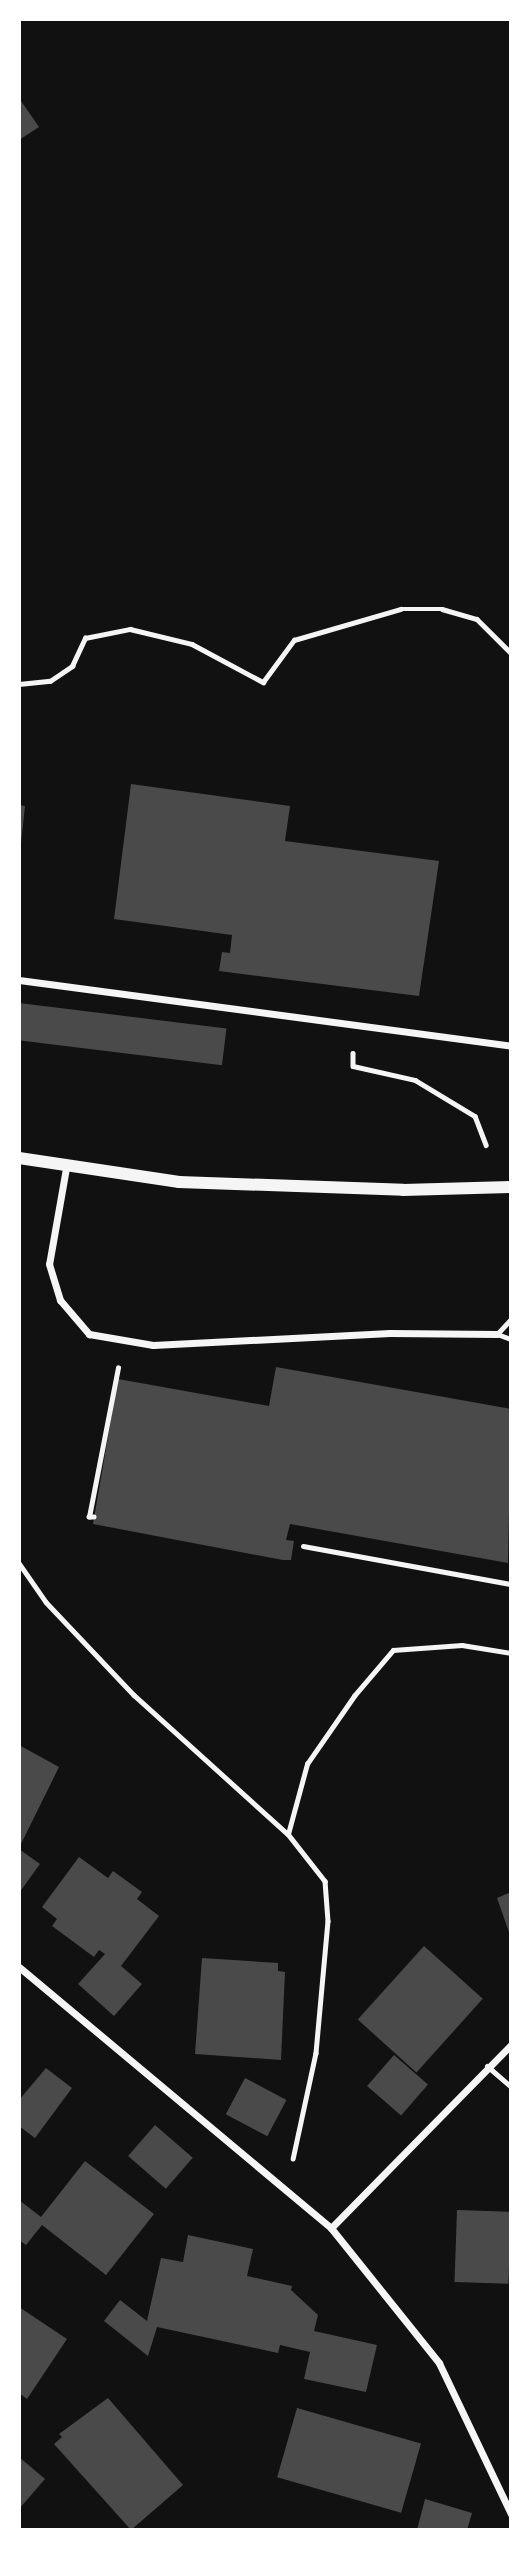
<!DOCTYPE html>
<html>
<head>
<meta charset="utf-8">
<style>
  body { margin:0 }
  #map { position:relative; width:530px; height:2549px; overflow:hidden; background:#111; font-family:"Playfair Display",serif }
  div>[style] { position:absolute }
  .building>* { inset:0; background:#4a4a4a; transform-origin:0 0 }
  .path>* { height:4.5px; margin:-2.25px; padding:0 2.25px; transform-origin:2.25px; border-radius:2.25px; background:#f5f5f5 }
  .service>* { height:5px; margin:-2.5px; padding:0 2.5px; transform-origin:2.5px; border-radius:2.5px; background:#f5f5f5 }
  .minor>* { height:7px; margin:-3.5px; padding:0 3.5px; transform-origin:3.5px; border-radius:3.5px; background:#f5f5f5 }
  .tertiary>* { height:12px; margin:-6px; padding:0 6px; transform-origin:6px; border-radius:6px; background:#f5f5f5 }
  span { translate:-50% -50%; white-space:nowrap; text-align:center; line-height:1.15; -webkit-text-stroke:5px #fff; paint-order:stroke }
  .frame { position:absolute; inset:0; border:21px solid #fff; pointer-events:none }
</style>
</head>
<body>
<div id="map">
  <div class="building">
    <i style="clip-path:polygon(19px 98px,39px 127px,19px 140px)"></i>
    <i style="clip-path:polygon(131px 784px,290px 806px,285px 841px,439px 861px,419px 996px,219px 971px,222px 952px,230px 953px,232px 935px,114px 919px)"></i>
    <i style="clip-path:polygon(19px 805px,25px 806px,21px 843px,19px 843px)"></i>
    <i style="left:19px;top:1003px;width:209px;height:37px;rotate:7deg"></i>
    <i style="clip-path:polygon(276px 1367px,511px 1409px,508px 1563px,290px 1524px,286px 1540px,294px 1541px,291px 1560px,283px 1560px,93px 1524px,118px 1379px,269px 1406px)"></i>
    <i style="clip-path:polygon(19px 1745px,59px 1767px,19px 1848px)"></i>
    <i style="clip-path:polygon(19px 1849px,40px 1864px,19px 1893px)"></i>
    <i style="clip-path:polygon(79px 1857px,108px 1878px,113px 1871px,142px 1892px,137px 1899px,159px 1916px,121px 1966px,142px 1984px,114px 2016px,78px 1984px,105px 1954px,99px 1950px,94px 1957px,52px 1926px,57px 1919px,42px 1907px)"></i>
    <i style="clip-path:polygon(511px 1892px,511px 1935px,510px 1935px,497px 1898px)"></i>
    <i style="left:424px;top:1946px;width:79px;height:99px;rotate:42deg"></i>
    <i style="clip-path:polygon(202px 1958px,278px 1963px,278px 1971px,285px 1972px,281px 2060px,195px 2054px)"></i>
    <i style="left:394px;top:2055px;width:45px;height:41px;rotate:41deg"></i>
    <i style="clip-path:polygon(46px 2068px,72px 2088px,35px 2138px,19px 2126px,19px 2100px)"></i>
    <i style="left:245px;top:2078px;width:47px;height:41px;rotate:28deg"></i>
    <i style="left:155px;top:2125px;width:50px;height:41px;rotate:41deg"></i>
    <i style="clip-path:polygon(85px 2161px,154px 2214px,106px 2275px,42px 2225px,26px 2245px,19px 2240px,19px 2200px,41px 2217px)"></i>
    <i style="left:457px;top:2210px;width:54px;height:72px;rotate:2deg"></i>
    <i style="clip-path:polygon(188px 2235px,253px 2249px,247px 2276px,292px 2286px,291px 2290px,318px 2315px,314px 2331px,377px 2345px,366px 2392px,304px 2379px,310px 2352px,280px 2345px,278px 2353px,157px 2327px,148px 2356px,104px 2321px,120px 2300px,147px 2321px,161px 2258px,183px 2262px)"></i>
    <i style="clip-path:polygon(19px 2307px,67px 2339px,27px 2399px,19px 2393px)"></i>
    <i style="clip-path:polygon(108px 2398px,183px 2485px,131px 2530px,54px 2444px,62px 2437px,59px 2434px)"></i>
    <i style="left:297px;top:2408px;width:129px;height:72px;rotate:16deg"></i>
    <i style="clip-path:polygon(19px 2457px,45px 2479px,19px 2509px)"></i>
    <i style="clip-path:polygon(425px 2499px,472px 2513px,467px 2530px,417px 2530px)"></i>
  </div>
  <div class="path">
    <i style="left:19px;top:684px;width:31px;rotate:-6deg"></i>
    <i style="left:50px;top:681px;width:27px;rotate:-34deg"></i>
    <i style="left:72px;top:666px;width:31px;rotate:-65deg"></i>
    <i style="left:85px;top:638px;width:46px;rotate:-11.3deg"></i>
    <i style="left:130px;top:629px;width:64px;rotate:13.6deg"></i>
    <i style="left:192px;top:644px;width:81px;rotate:28.2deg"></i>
    <i style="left:263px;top:682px;width:52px;rotate:-53.6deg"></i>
    <i style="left:294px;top:640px;width:111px;rotate:-16.2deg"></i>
    <i style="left:401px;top:609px;width:41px"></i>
    <i style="left:442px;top:609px;width:36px;rotate:16deg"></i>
    <i style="left:477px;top:619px;width:48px;rotate:45deg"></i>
    <i style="left:353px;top:1053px;width:13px;rotate:90deg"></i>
    <i style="left:353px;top:1066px;width:64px;rotate:12.7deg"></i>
    <i style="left:415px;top:1080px;width:70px;rotate:31deg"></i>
    <i style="left:475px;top:1116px;width:31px;rotate:69deg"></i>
    <i style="left:94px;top:1517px;width:5px;rotate:180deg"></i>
    <i style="left:89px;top:1517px;width:152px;rotate:-79deg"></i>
    <i style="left:19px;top:1563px;width:47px;rotate:55.3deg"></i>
    <i style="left:46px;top:1602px;width:128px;rotate:46.6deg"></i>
    <i style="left:134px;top:1695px;width:207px;rotate:42.1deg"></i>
    <i style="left:288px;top:1834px;width:60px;rotate:51.8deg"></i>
    <i style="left:325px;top:1881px;width:40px;rotate:85.7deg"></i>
    <i style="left:328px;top:1921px;width:133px;rotate:95.2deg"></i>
    <i style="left:316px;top:2053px;width:108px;rotate:102.2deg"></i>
    <i style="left:288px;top:1834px;width:73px;rotate:-74.8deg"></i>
    <i style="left:307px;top:1764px;width:83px;rotate:-55.3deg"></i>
    <i style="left:354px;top:1696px;width:60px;rotate:-49.7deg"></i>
    <i style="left:393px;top:1650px;width:69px;rotate:-4.1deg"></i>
    <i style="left:462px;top:1645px;width:50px;rotate:9.3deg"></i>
  </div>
  <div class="service">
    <i style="left:511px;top:1319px;width:21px;rotate:133deg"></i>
    <i style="left:497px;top:1334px;width:15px;rotate:20deg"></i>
    <i style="left:303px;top:1546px;width:211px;rotate:10.4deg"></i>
    <i style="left:487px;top:2066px;width:32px;rotate:41deg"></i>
  </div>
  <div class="minor">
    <i style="left:19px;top:980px;width:496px;rotate:7.6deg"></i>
    <i style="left:66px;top:1168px;width:97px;rotate:100deg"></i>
    <i style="left:49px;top:1264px;width:38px;rotate:73deg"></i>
    <i style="left:60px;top:1300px;width:45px;rotate:49.5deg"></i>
    <i style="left:89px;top:1334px;width:65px;rotate:9.8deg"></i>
    <i style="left:153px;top:1345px;width:237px;rotate:-2.9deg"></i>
    <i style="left:390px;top:1333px;width:107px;rotate:0.5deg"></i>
    <i style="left:19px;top:1967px;width:407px;rotate:39.9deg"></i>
    <i style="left:331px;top:2228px;width:173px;rotate:51.3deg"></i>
    <i style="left:439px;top:2363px;width:167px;rotate:64.5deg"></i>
    <i style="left:331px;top:2228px;width:257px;rotate:-45.5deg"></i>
  </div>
  <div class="tertiary">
    <i style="left:19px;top:1158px;width:162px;rotate:8.5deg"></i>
    <i style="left:179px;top:1182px;width:224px;rotate:2deg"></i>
    <i style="left:403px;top:1190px;width:108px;rotate:-1.6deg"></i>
  </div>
  <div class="frame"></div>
</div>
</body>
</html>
